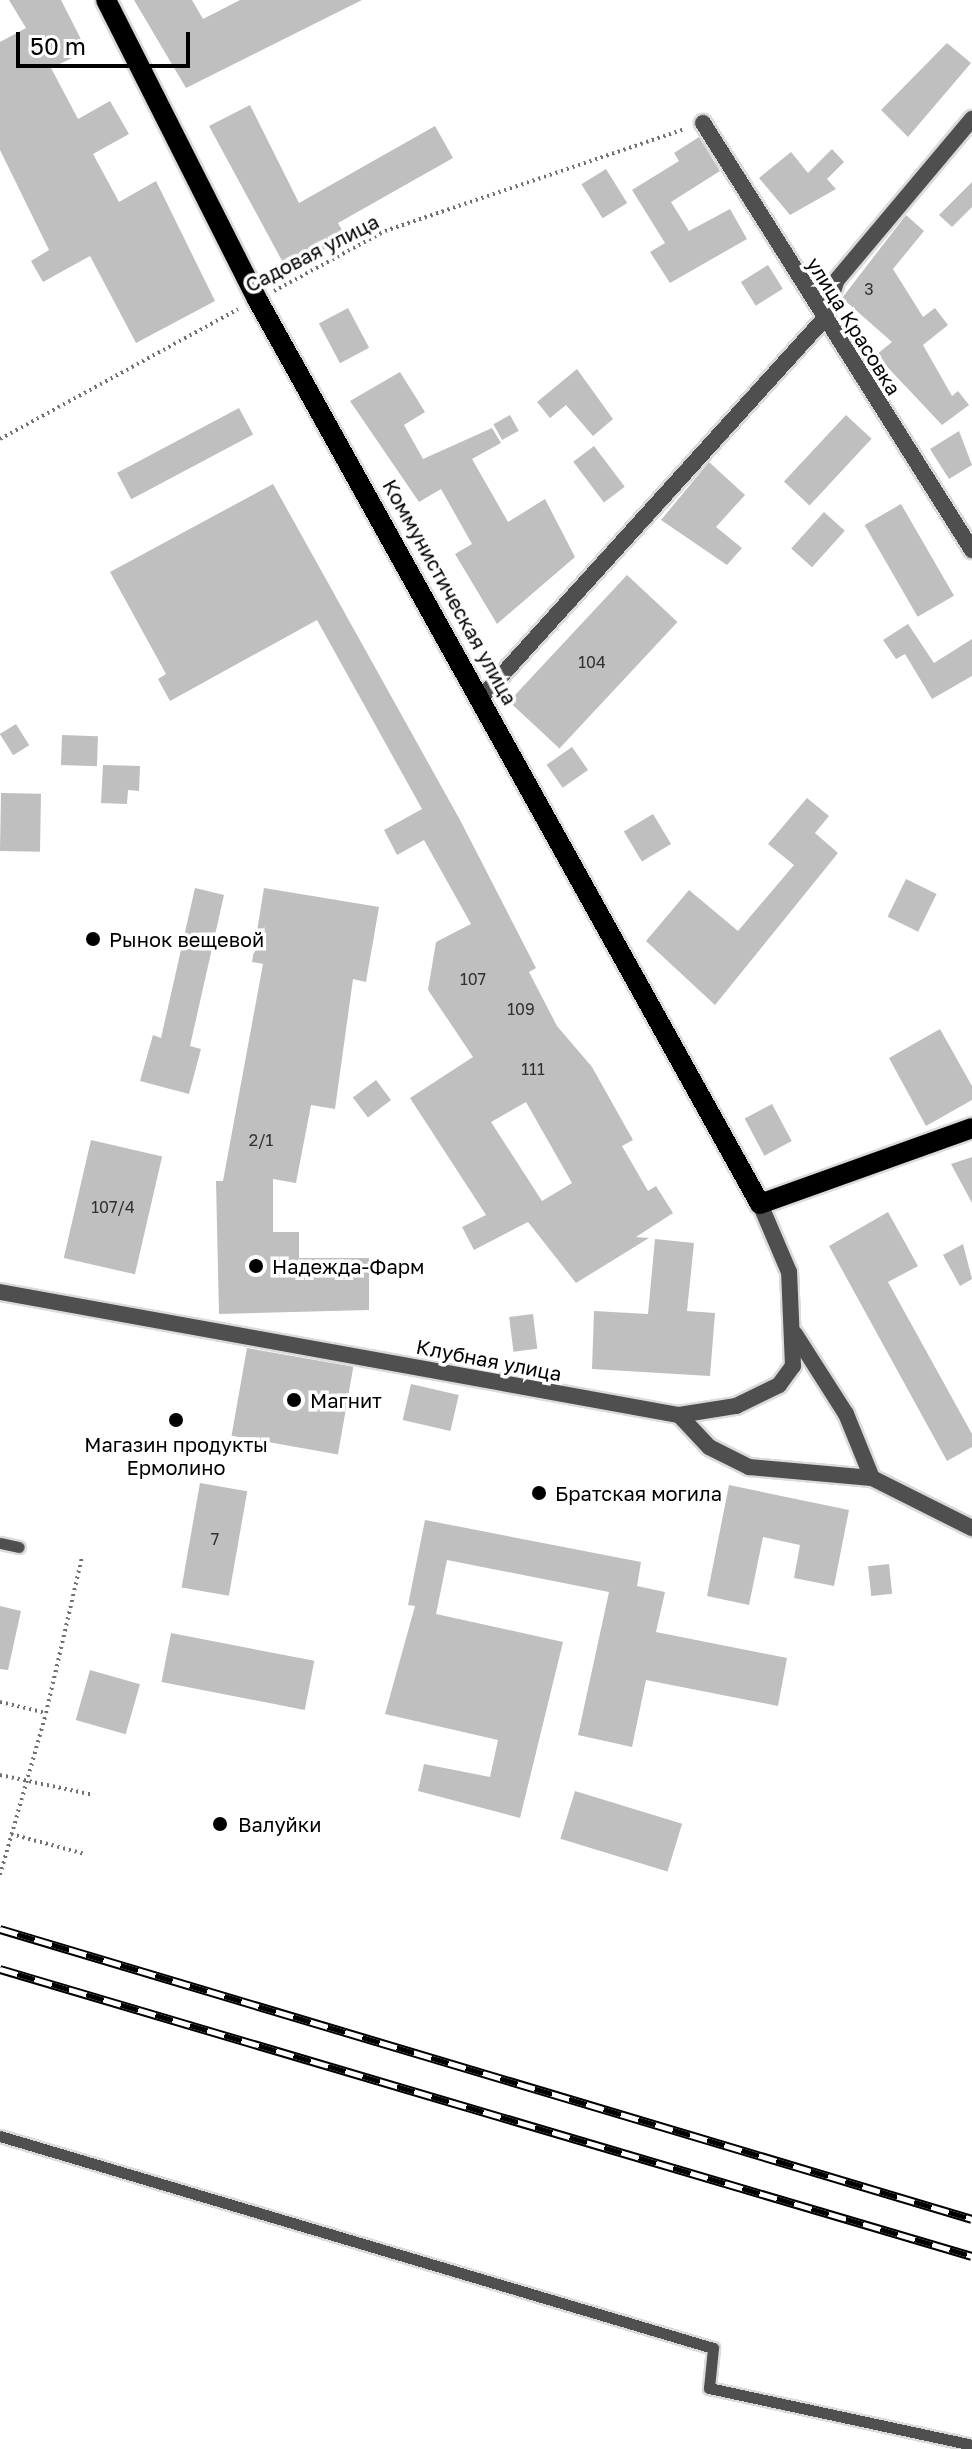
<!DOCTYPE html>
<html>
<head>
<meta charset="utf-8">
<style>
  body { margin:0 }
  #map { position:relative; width:972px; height:2449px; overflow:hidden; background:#fff; font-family:"Golos Text",sans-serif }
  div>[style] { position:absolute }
  .building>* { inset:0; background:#bfbfbf; transform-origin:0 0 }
  .path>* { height:4px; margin-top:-2px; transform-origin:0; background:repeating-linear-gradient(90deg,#717171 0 2px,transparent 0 6px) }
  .roads { filter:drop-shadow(2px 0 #dbdbdb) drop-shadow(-2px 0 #dbdbdb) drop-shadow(0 2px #dbdbdb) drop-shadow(0 -2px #dbdbdb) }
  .lane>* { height:11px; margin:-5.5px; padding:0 5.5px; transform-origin:5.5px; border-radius:5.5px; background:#4f4f4f }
  .street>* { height:16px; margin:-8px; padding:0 8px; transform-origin:8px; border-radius:8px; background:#4f4f4f }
  .primary>* { height:20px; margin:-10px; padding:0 10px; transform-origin:10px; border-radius:10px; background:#000 }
  .rail>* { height:9px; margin-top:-4.5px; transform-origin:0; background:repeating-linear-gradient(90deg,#fff 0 18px,#000 0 36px); box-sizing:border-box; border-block:2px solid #000 }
  .path-bridge>* { height:4px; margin-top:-2px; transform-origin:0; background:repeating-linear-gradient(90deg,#717171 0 2px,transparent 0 6px) }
  .dots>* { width:22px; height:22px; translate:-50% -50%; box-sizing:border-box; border:4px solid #fff; border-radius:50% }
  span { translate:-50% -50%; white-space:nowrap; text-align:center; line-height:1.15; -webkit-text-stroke:7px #fff; paint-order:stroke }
  .number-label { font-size:16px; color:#303030 }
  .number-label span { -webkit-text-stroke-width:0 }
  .street-label { font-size:20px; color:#000 }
  .poi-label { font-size:20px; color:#000 }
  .left { translate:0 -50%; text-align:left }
  .scale { position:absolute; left:16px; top:32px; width:174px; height:36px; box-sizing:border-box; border:4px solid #000; border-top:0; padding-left:10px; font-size:24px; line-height:28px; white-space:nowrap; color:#000; -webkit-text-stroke:6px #fff; paint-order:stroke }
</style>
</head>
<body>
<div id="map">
  <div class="building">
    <i style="clip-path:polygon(9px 0,61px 0,87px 51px,51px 68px,78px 119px,110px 101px,129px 134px,93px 154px,119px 202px,156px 181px,215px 301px,136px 343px,90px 256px,43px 282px,31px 261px,49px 250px,0 150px,0 42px,26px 28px)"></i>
    <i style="clip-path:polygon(134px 0,192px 0,203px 19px,240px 0,362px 0,186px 88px)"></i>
    <i style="clip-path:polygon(947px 43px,971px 63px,908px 137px,881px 110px)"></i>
    <i style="clip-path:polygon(250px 105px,299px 203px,435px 126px,453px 158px,338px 223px,346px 237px,287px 270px,209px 126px)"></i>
    <i style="clip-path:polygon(699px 137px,720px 171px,671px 202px,689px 231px,730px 209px,747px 239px,670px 283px,650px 252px,665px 243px,632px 190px,679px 161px,674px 153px)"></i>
    <i style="clip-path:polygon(832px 149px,844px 162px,827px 179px,836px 189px,790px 215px,759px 178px,791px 152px,808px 173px)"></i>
    <i style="left:606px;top:169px;width:40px;height:29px;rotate:58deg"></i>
    <i style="clip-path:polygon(972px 182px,972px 207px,952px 227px,939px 215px)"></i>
    <i style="clip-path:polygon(906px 215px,924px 231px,893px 269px,923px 317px,935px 308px,948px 325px,923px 345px,952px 396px,958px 391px,969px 405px,942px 425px,876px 355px,892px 342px,842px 298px)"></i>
    <i style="left:768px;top:265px;width:28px;height:32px;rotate:58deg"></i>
    <i style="left:348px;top:308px;width:45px;height:33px;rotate:62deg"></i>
    <i style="clip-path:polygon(577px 369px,613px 419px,593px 436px,566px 405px,550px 418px,537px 402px)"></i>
    <i style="clip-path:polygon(400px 372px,425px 412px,404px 425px,423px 459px,492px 428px,501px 443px,472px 459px,508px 522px,545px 499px,575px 557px,497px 624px,455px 554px,472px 544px,441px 489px,419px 502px,350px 401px)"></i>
    <i style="left:239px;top:408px;width:30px;height:138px;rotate:62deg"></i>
    <i style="left:510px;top:415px;width:18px;height:19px;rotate:61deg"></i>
    <i style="left:846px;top:415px;width:35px;height:91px;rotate:43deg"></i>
    <i style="clip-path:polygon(959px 431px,972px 465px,949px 479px,930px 449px)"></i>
    <i style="left:594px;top:446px;width:51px;height:26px;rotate:53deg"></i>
    <i style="clip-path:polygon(709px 462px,745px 495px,716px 527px,742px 548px,727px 565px,661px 520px)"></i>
    <i style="clip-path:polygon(evenodd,273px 484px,460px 820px,536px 968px,529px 972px,557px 1026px,592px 1067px,633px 1140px,622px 1146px,648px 1191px,656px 1186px,673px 1213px,636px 1237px,649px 1238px,576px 1283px,528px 1222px,474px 1250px,462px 1227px,486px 1215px,410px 1098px,473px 1057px,428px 990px,436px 942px,471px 924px,424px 840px,397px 855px,384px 830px,422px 809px,317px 620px,170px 701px,158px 679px,166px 674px,110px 572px,273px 484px,526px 1102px,572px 1183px,542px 1201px,491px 1122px,526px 1102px)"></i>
    <i style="left:901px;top:504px;width:106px;height:42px;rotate:60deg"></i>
    <i style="left:824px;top:512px;width:28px;height:49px;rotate:42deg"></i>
    <i style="left:627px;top:575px;width:69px;height:173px;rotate:43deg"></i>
    <i style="clip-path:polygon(908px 624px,934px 663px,972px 639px,972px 676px,932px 699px,905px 654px,896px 659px,883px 640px)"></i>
    <i style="left:16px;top:724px;width:25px;height:19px;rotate:58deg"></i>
    <i style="left:62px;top:735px;width:36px;height:30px;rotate:2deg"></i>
    <i style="left:572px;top:747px;width:28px;height:31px;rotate:55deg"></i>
    <i style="clip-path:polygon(103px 765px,140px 766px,139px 791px,128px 790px,127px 804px,101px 803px)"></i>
    <i style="left:1px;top:793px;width:40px;height:58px;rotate:1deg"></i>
    <i style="clip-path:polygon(807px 798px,829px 816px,815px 833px,838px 853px,715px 1005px,646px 941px,689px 890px,738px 931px,794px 865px,768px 844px)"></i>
    <i style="left:653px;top:814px;width:35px;height:34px;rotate:59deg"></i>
    <i style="left:906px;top:879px;width:34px;height:42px;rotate:26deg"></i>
    <i style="clip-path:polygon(195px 888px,224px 895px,190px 1046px,201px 1049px,189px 1094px,140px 1081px,153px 1035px,161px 1038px)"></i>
    <i style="clip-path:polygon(264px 888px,379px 907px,366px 982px,353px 979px,335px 1109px,311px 1105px,296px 1183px,273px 1179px,273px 1232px,299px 1232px,299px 1258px,369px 1258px,369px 1310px,219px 1314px,216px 1181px,223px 1181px,263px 964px,252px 962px)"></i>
    <i style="clip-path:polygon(940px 1029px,972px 1086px,972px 1100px,926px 1126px,889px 1058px)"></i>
    <i style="left:376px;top:1080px;width:25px;height:29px;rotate:53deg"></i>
    <i style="left:772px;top:1104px;width:42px;height:31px;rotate:62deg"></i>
    <i style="left:91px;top:1140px;width:73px;height:121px;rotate:13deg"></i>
    <i style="clip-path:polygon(972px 1157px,972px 1203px,951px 1164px)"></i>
    <i style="clip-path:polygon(888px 1212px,918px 1266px,888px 1282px,972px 1434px,972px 1447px,947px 1461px,829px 1246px)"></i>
    <i style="clip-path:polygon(655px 1239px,694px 1243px,687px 1311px,715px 1313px,710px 1376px,592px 1369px,594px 1311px,648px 1314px)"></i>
    <i style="clip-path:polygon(963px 1244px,972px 1279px,960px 1286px,943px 1255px)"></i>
    <i style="left:533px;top:1314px;width:35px;height:24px;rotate:83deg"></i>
    <i style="left:247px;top:1348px;width:108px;height:89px;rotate:10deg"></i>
    <i style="left:411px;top:1384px;width:49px;height:37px;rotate:13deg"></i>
    <i style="left:200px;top:1483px;width:48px;height:106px;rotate:10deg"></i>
    <i style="clip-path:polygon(729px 1485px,849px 1510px,834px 1586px,794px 1578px,800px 1545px,763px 1537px,749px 1605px,707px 1596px)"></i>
    <i style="clip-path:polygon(425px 1520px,641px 1562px,637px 1586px,665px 1592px,656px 1632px,787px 1658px,778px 1706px,646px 1680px,632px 1747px,578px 1735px,609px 1592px,447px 1560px,436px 1614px,563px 1642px,520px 1818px,418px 1791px,424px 1764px,490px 1777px,498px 1740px,385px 1714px,415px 1606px,408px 1605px)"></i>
    <i style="left:889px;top:1564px;width:30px;height:21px;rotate:84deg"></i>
    <i style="clip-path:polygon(0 1606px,21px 1611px,8px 1670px,0 1669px)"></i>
    <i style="left:171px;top:1633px;width:146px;height:50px;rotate:11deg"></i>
    <i style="left:90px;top:1670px;width:52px;height:52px;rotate:16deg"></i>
    <i style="left:575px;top:1791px;width:112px;height:50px;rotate:17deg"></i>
  </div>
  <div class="path">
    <i style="left:274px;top:291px;width:126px;rotate:-28.4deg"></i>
    <i style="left:385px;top:231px;width:317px;rotate:-18.8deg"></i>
    <i style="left:0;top:439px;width:271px;rotate:-28.6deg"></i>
    <i style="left:0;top:1702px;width:47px;rotate:13.4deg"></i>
    <i style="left:46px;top:1713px;width:160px;rotate:-77deg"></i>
    <i style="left:0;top:1775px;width:96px;rotate:12deg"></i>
    <i style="left:11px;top:1834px;width:77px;rotate:15.1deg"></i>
  </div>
  <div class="roads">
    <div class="lane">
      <i style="left:0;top:1543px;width:19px;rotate:12deg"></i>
      <i style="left:0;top:2136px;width:744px;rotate:16.56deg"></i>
      <i style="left:713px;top:2348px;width:40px;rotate:95.7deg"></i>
      <i style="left:709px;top:2388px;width:269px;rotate:12.2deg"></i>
    </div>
    <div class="street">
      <i style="left:703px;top:123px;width:505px;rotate:57.79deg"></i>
      <i style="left:482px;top:697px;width:511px;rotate:-47.85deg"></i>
      <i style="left:825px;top:318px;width:39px;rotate:-73deg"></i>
      <i style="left:836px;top:281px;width:212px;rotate:-50deg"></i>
      <i style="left:0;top:1292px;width:690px;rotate:10.27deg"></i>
      <i style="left:679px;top:1415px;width:58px;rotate:-9deg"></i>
      <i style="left:736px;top:1406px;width:48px;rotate:-26deg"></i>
      <i style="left:779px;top:1385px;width:24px;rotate:-54deg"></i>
      <i style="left:793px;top:1366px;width:94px;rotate:-92.4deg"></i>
      <i style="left:789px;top:1272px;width:74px;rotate:-113.1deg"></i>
      <i style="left:795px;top:1334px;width:95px;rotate:57.5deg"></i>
      <i style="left:846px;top:1414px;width:69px;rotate:67.9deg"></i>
      <i style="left:679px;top:1415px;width:44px;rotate:46.8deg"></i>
      <i style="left:709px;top:1447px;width:45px;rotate:26.6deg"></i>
      <i style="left:749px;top:1467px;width:123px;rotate:5.1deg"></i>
      <i style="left:872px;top:1478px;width:112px;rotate:26.6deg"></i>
    </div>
    <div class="primary">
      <i style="left:106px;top:0;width:335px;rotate:63.2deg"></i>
      <i style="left:257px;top:299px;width:1035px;rotate:60.93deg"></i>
      <i style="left:760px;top:1204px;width:225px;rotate:-19.7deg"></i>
    </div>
  </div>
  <div class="rail">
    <i style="left:0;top:1929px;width:1014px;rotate:16.61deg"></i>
    <i style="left:0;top:1969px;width:1013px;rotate:16.45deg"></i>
  </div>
  <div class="path-bridge">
    <i style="left:0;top:1875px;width:168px;rotate:-74.1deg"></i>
  </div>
  <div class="dots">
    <i style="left:93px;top:939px;background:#000"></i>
    <i style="left:256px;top:1266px;background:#000"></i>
    <i style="left:294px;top:1400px;background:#000"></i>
    <i style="left:176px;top:1420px;background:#000"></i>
    <i style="left:539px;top:1493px;background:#000"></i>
    <i style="left:220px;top:1824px;background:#000"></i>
  </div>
  <div class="number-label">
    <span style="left:869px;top:289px">3</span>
    <span style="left:592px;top:662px">104</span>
    <span style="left:473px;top:979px">107</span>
    <span style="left:521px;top:1009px">109</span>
    <span style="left:533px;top:1069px">111</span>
    <span style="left:261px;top:1140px">2/1</span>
    <span style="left:113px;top:1207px">107/4</span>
    <span style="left:215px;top:1539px">7</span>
  </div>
  <div class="street-label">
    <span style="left:312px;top:253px;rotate:-27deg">Садовая улица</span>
    <span style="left:854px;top:326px;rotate:58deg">улица Красовка</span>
    <span style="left:450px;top:592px;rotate:61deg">Коммунистическая улица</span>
    <span style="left:489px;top:1360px;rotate:11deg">Клубная улица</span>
  </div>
  <div class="poi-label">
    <span class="left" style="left:109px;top:939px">Рынок вещевой</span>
    <span class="left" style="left:272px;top:1266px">Надежда-Фарм</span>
    <span class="left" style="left:310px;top:1400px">Магнит</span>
    <span style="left:176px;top:1456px">Магазин продукты<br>Ермолино</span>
    <span class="left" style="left:555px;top:1493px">Братская могила</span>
    <span class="left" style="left:238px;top:1824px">Валуйки</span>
  </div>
  <div class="scale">50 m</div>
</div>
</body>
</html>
